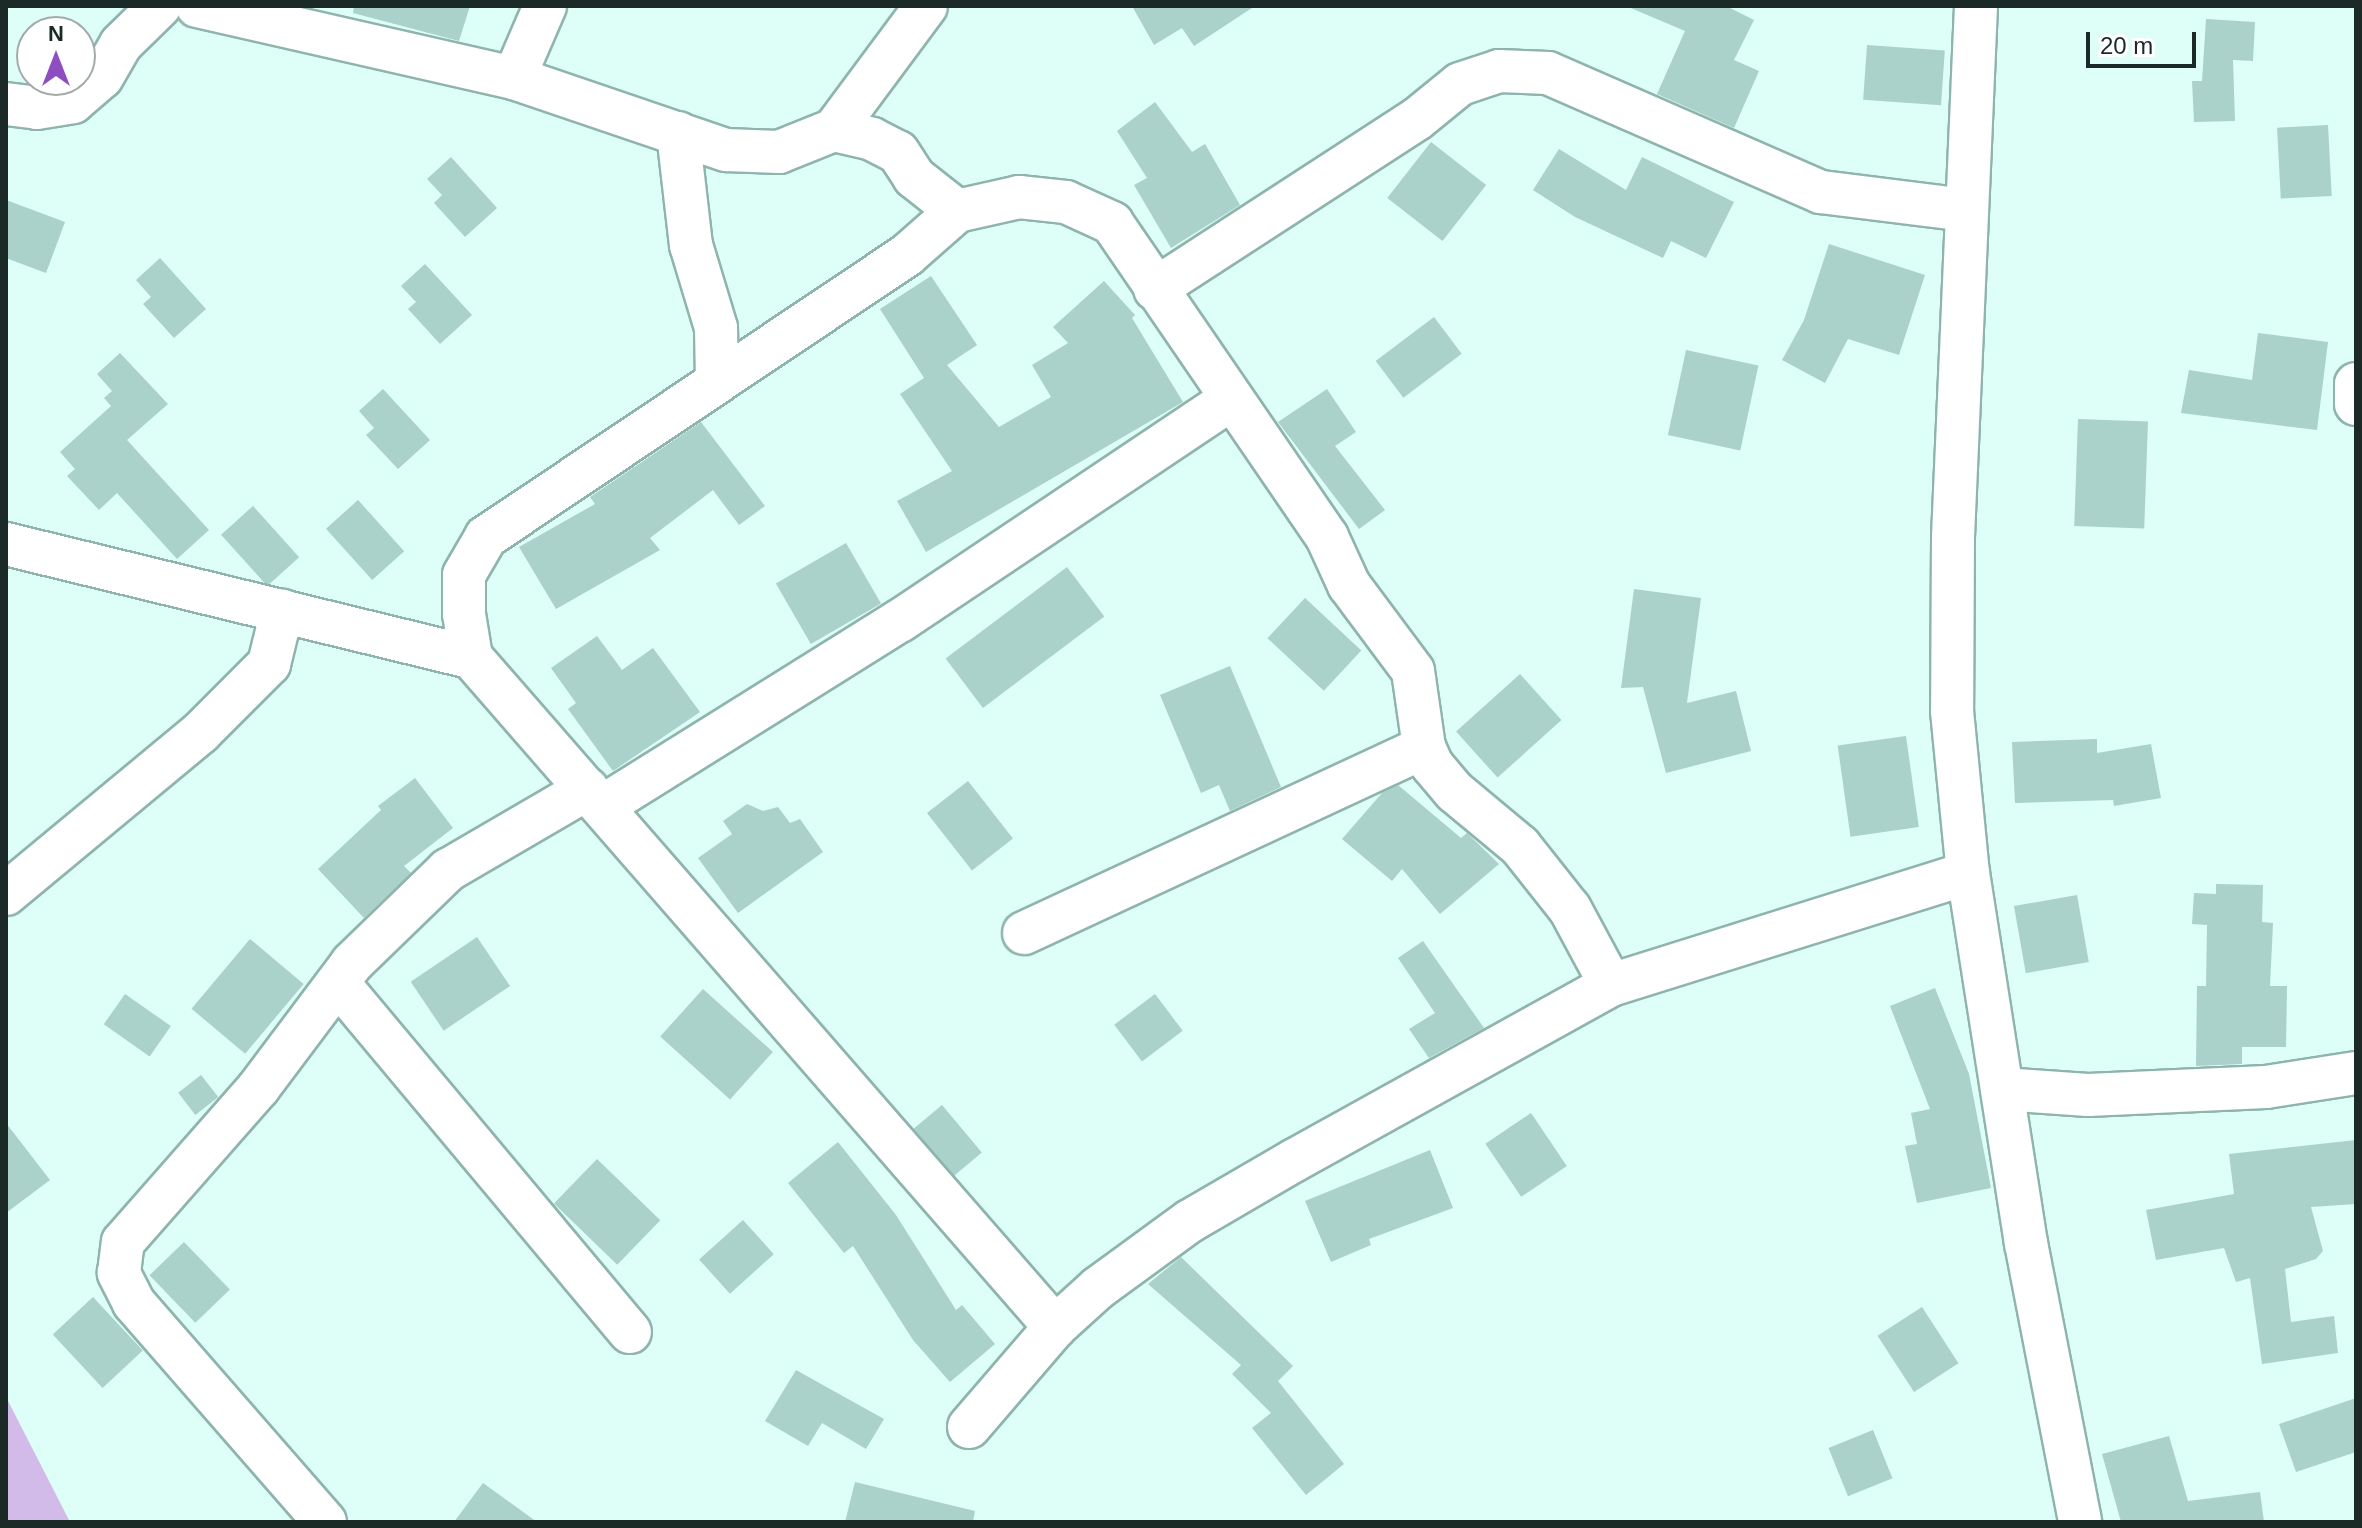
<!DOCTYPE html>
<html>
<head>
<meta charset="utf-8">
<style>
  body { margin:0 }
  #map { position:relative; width:2362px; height:1528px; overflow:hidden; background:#defef8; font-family:Helvetica,sans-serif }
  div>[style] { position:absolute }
  .green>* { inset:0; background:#d2bbe9 }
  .building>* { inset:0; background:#aad1ca; transform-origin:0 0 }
  .roads { filter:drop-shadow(2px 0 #8fb4ae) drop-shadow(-2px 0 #8fb4ae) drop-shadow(0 2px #8fb4ae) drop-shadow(0 -2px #8fb4ae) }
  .minor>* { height:42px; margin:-21px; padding:0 21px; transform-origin:21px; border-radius:21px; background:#fff }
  span { translate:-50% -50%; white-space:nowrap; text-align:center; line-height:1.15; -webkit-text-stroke:6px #fff; paint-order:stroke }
  .frame { position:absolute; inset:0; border:8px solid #1b2a27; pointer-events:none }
  .north { position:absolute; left:16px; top:16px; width:80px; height:80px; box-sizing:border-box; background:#fff; border:2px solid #a4aaa9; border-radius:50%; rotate:0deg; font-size:22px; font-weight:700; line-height:32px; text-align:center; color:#1b2a27 }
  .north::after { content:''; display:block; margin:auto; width:28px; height:36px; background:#8f4dc2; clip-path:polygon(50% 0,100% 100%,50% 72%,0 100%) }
  .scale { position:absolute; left:2086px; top:32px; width:110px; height:36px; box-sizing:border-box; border:4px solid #1b2a27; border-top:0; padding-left:10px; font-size:24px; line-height:28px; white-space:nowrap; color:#1b2a27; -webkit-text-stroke:6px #fff; paint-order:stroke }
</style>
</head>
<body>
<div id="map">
  <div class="green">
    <i style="clip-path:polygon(6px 1397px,70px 1522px,6px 1522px)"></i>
  </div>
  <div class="building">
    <i style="clip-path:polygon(354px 6px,470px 6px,459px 41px,353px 13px)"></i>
    <i style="clip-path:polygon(1132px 6px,1255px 6px,1194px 46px,1182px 28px,1154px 45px)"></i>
    <i style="clip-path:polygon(1626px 6px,1726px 6px,1754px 20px,1734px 60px,1759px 71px,1734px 128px,1657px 94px,1685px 31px)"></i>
    <i style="clip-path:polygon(2206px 19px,2255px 22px,2253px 61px,2233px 60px,2235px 121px,2194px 122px,2192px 81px,2202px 81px)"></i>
    <i style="left:1867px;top:45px;width:78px;height:55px;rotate:4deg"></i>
    <i style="clip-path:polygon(1155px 102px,1192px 152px,1205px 144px,1240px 205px,1171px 248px,1134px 185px,1147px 178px,1117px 131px)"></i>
    <i style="left:2328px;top:125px;width:71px;height:51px;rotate:87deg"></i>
    <i style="left:1431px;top:142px;width:70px;height:71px;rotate:38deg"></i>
    <i style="clip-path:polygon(1559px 149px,1626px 190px,1642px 157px,1734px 202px,1706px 258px,1671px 241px,1663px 258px,1575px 217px,1533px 190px)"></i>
    <i style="clip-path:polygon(451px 157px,497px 208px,465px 237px,434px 203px,442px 195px,427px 179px)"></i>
    <i style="clip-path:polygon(6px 200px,65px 222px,46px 273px,6px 258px)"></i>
    <i style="clip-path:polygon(1829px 244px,1925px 275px,1899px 355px,1848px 339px,1825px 383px,1782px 360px,1804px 320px)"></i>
    <i style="clip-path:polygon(160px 258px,206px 309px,174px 338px,143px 304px,151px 297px,136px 280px)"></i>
    <i style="clip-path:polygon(425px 264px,472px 315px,440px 344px,408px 309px,416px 302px,401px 286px)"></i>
    <i style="clip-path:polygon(931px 276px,977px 345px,947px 365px,999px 427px,1051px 397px,1032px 365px,1068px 343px,1053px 327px,1104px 281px,1135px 315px,1132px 318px,1183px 402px,926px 552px,897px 501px,952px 471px,900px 394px,924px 378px,880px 309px)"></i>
    <i style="left:1434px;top:317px;width:46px;height:73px;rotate:53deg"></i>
    <i style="clip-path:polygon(2258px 333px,2328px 342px,2317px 430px,2181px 413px,2189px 370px,2252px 380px)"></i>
    <i style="left:1686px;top:350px;width:74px;height:87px;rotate:12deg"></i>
    <i style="clip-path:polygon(120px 353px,168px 404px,127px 440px,209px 530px,177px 559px,117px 493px,99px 510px,67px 476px,75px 469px,60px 452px,111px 406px,104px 398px,112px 391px,97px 374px)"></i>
    <i style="clip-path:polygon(383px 389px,430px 440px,398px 469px,366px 435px,374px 428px,359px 411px)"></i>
    <i style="clip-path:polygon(1327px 389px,1356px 432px,1335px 446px,1385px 510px,1359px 529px,1278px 422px)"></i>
    <i style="left:2078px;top:419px;width:70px;height:107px;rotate:2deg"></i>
    <i style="clip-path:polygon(701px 422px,765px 506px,739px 525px,713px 490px,650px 538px,660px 550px,556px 609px,519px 547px,595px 504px,590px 497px)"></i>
    <i style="left:358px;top:500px;width:69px;height:43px;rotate:48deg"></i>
    <i style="left:253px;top:506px;width:69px;height:43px;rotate:48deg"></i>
    <i style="left:846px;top:543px;width:70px;height:81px;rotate:60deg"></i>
    <i style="left:1067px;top:567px;width:62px;height:152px;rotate:53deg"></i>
    <i style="clip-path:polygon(1634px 589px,1701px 598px,1687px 703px,1736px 691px,1751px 751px,1666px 773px,1643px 687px,1621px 688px)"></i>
    <i style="left:1305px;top:598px;width:77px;height:55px;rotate:43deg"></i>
    <i style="clip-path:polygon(597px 636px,622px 670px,653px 648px,700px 712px,613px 771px,568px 709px,576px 703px,551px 668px)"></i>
    <i style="clip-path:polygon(1230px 666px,1281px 787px,1230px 811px,1219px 785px,1201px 793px,1160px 695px)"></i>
    <i style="left:1520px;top:674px;width:62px;height:86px;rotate:48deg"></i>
    <i style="left:1906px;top:736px;width:92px;height:69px;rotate:82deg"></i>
    <i style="clip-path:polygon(2097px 739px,2097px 753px,2151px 744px,2161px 798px,2114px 806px,2113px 800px,2015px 803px,2012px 742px)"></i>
    <i style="clip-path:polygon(415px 778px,453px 828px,404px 866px,411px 873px,364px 918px,318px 869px,381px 810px,378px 806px)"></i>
    <i style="left:968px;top:781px;width:73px;height:52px;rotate:52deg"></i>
    <i style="clip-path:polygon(1398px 785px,1461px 838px,1467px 833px,1499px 864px,1440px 914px,1402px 869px,1392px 881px,1342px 839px,1382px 793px)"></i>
    <i style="clip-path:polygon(747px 804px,763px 811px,778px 807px,790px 823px,800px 819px,823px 852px,738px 913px,698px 858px,732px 834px,723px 821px)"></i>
    <i style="clip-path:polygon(2216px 884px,2263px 885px,2262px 922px,2273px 923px,2270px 986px,2287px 986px,2286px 1047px,2242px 1047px,2242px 1064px,2196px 1066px,2197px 986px,2206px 986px,2207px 925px,2192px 924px,2194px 893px,2216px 894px)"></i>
    <i style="left:2077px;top:895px;width:68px;height:64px;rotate:80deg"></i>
    <i style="left:477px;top:937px;width:59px;height:80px;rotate:56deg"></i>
    <i style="left:250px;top:939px;width:70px;height:91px;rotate:40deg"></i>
    <i style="clip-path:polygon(1423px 941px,1484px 1028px,1429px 1058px,1409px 1029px,1435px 1013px,1398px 958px)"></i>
    <i style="clip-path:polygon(1935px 988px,1969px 1074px,1991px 1188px,1917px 1203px,1905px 1146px,1917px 1144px,1911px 1113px,1930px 1109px,1890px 1006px)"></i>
    <i style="left:703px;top:989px;width:94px;height:64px;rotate:42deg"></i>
    <i style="left:125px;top:994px;width:56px;height:37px;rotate:35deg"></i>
    <i style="left:1155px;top:994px;width:46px;height:51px;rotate:53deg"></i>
    <i style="left:201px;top:1075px;width:28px;height:29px;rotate:52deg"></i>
    <i style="left:942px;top:1105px;width:62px;height:37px;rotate:50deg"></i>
    <i style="left:1531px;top:1113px;width:64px;height:55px;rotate:56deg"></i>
    <i style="clip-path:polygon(6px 1123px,50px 1180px,6px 1213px)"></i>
    <i style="clip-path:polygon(2356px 1140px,2356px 1204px,2311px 1207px,2323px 1251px,2316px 1259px,2285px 1269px,2291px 1322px,2334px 1316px,2338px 1353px,2262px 1364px,2250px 1278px,2236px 1282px,2224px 1248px,2156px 1260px,2146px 1210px,2234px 1194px,2229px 1154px)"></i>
    <i style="clip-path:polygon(838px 1142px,896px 1215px,956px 1310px,962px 1305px,995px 1344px,950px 1382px,913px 1340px,853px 1246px,844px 1253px,788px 1183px)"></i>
    <i style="clip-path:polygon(1430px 1150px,1453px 1208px,1369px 1239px,1371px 1245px,1331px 1262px,1305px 1201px)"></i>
    <i style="left:597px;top:1159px;width:88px;height:62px;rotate:44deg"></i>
    <i style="left:743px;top:1220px;width:46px;height:59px;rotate:48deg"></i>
    <i style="left:184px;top:1242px;width:66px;height:48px;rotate:46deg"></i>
    <i style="clip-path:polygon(1181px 1257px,1293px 1366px,1278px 1381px,1344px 1464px,1306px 1495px,1252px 1428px,1271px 1413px,1232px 1374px,1241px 1365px,1148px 1284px)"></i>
    <i style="left:93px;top:1297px;width:73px;height:55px;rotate:47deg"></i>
    <i style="left:1922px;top:1307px;width:67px;height:53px;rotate:57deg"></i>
    <i style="clip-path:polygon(796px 1370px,884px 1419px,866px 1449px,822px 1423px,808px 1446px,765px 1421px)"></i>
    <i style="clip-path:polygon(2356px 1398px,2356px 1452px,2296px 1472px,2279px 1424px)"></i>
    <i style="left:1873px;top:1430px;width:52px;height:48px;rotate:68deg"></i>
    <i style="clip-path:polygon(2169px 1436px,2188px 1501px,2260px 1492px,2264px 1522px,2121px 1522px,2102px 1454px)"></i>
    <i style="clip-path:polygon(855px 1482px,975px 1511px,973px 1522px,845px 1522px)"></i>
    <i style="clip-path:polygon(483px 1483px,537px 1522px,454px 1522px)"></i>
  </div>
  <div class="roads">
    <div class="minor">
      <i style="left:197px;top:6px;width:325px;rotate:12.8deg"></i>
      <i style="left:514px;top:78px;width:224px;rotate:18.8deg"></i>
      <i style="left:726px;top:150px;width:53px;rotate:2.2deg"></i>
      <i style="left:779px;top:152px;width:59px;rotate:-21.8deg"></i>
      <i style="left:834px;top:130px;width:39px;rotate:13deg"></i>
      <i style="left:872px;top:139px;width:29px;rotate:27deg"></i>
      <i style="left:898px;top:152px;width:30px;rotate:57deg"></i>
      <i style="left:914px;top:177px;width:55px;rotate:38.3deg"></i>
      <i style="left:957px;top:211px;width:64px;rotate:-12.7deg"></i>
      <i style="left:1019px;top:197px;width:47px;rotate:6.1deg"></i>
      <i style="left:1066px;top:202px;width:51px;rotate:24.5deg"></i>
      <i style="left:1112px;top:223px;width:381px;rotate:55.6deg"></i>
      <i style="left:1327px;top:537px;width:53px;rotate:65.4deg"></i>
      <i style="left:1349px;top:585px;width:107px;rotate:53.3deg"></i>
      <i style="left:1413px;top:671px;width:77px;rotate:81.8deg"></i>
      <i style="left:1424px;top:747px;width:20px;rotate:66deg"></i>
      <i style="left:1432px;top:765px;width:35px;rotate:50deg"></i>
      <i style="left:1455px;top:792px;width:85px;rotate:39.7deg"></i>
      <i style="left:1520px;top:846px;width:80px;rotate:51.6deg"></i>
      <i style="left:1570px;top:909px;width:86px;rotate:61.7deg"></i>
      <i style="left:1976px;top:6px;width:532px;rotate:92.48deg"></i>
      <i style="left:1953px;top:538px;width:173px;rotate:90.3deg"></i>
      <i style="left:1952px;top:711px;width:163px;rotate:84.4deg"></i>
      <i style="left:1968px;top:873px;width:375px;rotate:81.1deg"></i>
      <i style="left:2026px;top:1243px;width:284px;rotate:79deg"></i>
      <i style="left:514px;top:78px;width:78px;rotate:-66.7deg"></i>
      <i style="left:6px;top:104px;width:31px;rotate:7deg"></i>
      <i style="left:37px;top:108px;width:36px;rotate:-9deg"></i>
      <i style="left:73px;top:102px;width:38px;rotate:-41deg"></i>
      <i style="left:102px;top:77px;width:38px;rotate:-60deg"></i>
      <i style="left:121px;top:44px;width:54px;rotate:-44.3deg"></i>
      <i style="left:834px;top:130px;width:154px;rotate:-53.4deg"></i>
      <i style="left:678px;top:133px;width:113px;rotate:83.4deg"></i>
      <i style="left:691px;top:245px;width:87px;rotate:73.2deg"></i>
      <i style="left:716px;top:328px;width:51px;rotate:88.9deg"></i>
      <i style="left:957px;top:211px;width:67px;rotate:138.7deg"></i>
      <i style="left:907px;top:255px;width:507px;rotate:146.18deg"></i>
      <i style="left:486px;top:537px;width:44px;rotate:120.1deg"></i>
      <i style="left:464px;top:575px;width:39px;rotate:90deg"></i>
      <i style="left:464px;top:614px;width:44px;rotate:80.8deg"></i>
      <i style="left:471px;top:657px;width:889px;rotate:48.92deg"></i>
      <i style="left:1155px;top:289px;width:312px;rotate:-33deg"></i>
      <i style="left:1417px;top:119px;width:55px;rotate:-39.1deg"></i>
      <i style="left:1460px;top:84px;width:41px;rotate:-18.4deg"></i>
      <i style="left:1499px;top:71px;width:49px;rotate:2.3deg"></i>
      <i style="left:1548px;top:73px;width:298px;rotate:23.6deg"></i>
      <i style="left:1821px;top:192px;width:145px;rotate:7.1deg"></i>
      <i style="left:2356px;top:384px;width:20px;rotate:90deg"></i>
      <i style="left:6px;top:544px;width:479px;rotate:13.7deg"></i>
      <i style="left:603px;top:806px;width:351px;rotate:-32deg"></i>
      <i style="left:901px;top:620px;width:397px;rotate:-33.8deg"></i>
      <i style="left:6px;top:894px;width:252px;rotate:-39.7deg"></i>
      <i style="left:200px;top:733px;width:98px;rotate:-45deg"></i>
      <i style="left:269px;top:664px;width:55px;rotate:-76.2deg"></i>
      <i style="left:1024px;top:933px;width:441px;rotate:-24.9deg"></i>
      <i style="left:338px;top:983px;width:455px;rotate:50.1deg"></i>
      <i style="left:2002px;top:1089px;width:86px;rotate:4deg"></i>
      <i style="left:2088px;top:1095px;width:178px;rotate:-2.6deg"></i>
      <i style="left:2266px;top:1087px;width:91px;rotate:-8.8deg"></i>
      <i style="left:969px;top:1427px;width:132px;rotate:-49.3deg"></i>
      <i style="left:1055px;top:1327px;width:58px;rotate:-42.2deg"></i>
      <i style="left:1098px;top:1288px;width:114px;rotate:-36.1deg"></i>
      <i style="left:1190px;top:1221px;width:121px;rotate:-30.2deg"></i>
      <i style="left:1295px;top:1160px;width:361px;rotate:-29deg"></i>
      <i style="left:1611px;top:985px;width:374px;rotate:-17.4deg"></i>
      <i style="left:325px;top:1522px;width:291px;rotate:-131.1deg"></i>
      <i style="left:134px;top:1303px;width:34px;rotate:-117deg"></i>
      <i style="left:119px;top:1273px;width:31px;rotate:-83deg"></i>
      <i style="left:123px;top:1242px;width:206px;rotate:-48.7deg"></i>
      <i style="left:259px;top:1087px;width:155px;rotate:-53.1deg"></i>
      <i style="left:352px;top:963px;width:134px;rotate:-44.1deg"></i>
      <i style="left:448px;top:870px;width:161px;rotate:-30.2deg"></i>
    </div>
  </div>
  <div class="frame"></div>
  <div class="north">N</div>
  <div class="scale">20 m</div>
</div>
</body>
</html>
